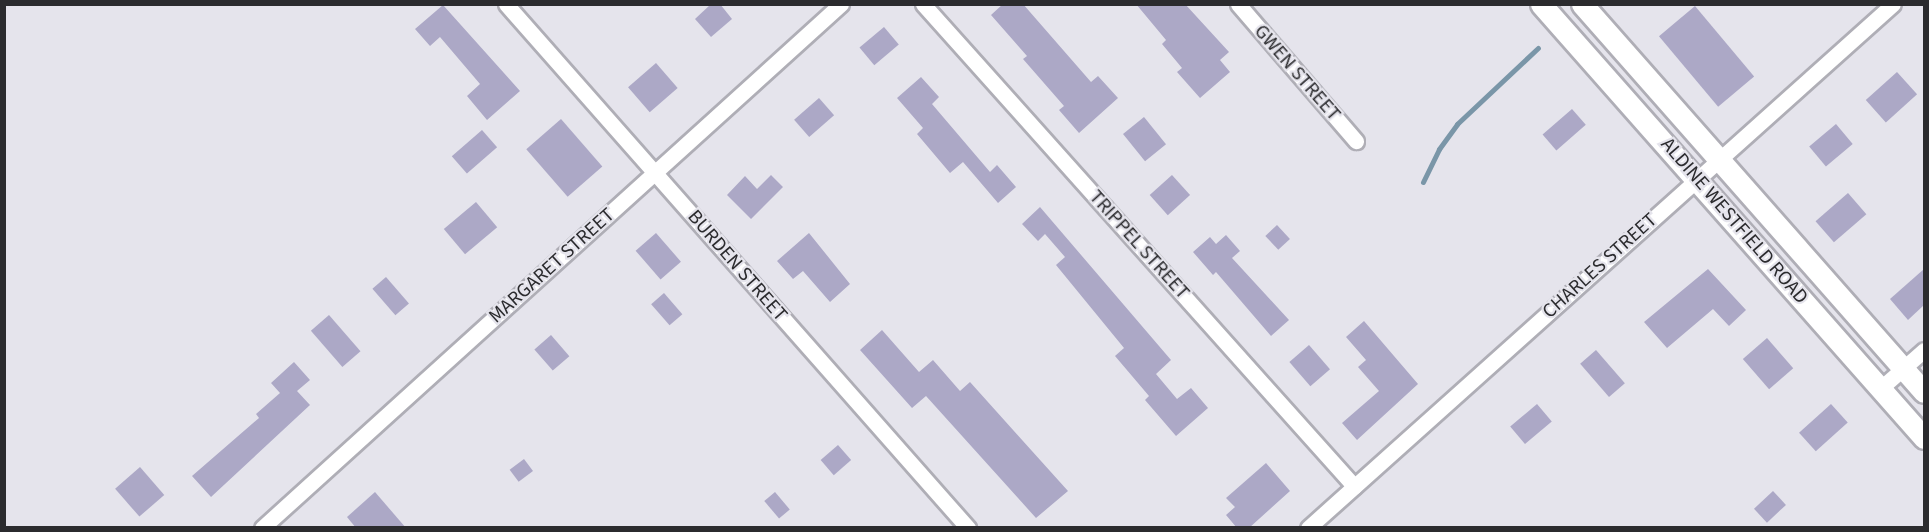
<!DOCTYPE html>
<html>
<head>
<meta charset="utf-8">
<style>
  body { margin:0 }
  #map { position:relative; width:1929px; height:532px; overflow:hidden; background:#e5e4ec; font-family:"Source Sans 3",sans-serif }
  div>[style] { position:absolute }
  .stream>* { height:5px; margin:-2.5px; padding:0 2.5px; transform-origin:2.5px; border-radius:2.5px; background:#7a96a8 }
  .building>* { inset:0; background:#aca8c6; transform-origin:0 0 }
  .roads { filter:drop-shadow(2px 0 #afaeb6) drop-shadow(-2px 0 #afaeb6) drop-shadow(0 2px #afaeb6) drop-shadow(0 -2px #afaeb6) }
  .minor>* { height:15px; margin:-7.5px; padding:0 7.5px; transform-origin:7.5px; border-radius:7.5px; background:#fff }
  .secondary>* { height:21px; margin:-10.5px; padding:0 10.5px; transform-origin:10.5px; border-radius:10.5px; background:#fff }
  span { translate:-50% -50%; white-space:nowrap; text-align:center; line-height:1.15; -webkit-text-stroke:4.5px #e5e4ec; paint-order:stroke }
  .street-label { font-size:20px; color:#2b2b2e }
  .frame { position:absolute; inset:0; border:6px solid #2b2b2e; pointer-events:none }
</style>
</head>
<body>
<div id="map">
  <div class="stream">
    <i style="left:1423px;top:182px;width:37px;rotate:-64deg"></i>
    <i style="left:1439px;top:149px;width:31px;rotate:-54deg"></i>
    <i style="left:1457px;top:124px;width:111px;rotate:-43.2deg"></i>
  </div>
  <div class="building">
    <i style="clip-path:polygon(711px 4px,720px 4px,732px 19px,711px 37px,695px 19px)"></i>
    <i style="clip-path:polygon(1003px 4px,1023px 4px,1091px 82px,1098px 76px,1118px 98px,1079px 133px,1059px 110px,1064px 106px,1023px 59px,1027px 56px,991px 15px)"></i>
    <i style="clip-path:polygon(1136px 4px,1185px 4px,1229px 52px,1220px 60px,1230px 72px,1200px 98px,1177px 72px,1182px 68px,1162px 44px,1166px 40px)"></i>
    <i style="clip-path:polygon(443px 5px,520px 91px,487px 120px,467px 96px,480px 84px,440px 37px,430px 46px,415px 29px)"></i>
    <i style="left:1695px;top:6px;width:92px;height:47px;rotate:50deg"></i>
    <i style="left:884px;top:27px;width:23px;height:32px;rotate:50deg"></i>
    <i style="left:656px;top:63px;width:33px;height:37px;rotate:49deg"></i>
    <i style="left:1897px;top:72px;width:30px;height:42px;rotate:48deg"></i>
    <i style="clip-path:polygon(921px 77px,939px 97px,932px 104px,990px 172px,997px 165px,1016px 187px,998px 203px,963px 162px,950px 173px,917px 134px,923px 128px,897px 98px)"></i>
    <i style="left:819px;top:98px;width:23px;height:33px;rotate:49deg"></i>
    <i style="left:1572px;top:109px;width:21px;height:39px;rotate:49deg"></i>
    <i style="left:1144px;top:117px;width:35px;height:27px;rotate:51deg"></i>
    <i style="left:561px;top:119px;width:63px;height:46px;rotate:49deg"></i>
    <i style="left:1836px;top:124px;width:26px;height:35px;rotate:50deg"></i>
    <i style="left:482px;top:130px;width:23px;height:40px;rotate:49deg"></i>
    <i style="clip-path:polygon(771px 175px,783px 187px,751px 219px,727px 195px,745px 176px,757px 189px)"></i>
    <i style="left:1172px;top:175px;width:27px;height:30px;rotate:48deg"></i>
    <i style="left:1848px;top:193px;width:28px;height:43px;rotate:49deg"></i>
    <i style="left:476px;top:202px;width:33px;height:42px;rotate:50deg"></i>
    <i style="clip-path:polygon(1040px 207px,1171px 360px,1156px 374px,1177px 399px,1191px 388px,1208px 408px,1176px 436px,1145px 400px,1149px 396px,1115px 356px,1124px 348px,1056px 265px,1065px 257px,1045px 234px,1038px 241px,1022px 224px)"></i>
    <i style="left:1277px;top:225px;width:19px;height:16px;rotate:47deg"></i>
    <i style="left:656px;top:233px;width:38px;height:27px;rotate:49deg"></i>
    <i style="clip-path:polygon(809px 233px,850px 284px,830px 302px,803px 271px,793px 279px,777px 261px)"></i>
    <i style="clip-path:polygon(1226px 235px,1240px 251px,1232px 258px,1289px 320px,1271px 336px,1216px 272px,1213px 275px,1193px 252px,1210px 237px,1216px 244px)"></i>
    <i style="clip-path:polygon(1708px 269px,1746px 310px,1729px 326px,1713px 309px,1667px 348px,1644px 322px)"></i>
    <i style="clip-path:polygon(1924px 269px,1924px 305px,1908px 320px,1890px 299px)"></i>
    <i style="left:386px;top:277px;width:35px;height:18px;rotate:49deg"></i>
    <i style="left:664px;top:293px;width:28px;height:17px;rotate:49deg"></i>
    <i style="left:329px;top:315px;width:48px;height:24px;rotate:49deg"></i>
    <i style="clip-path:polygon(1364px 321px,1418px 384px,1357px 440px,1342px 423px,1379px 391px,1358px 367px,1366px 360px,1346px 337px)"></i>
    <i style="clip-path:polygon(882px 330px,919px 372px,933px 360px,960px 391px,970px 382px,1068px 491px,1036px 518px,926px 396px,912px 408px,860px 350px)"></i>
    <i style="left:551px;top:335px;width:28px;height:22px;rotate:49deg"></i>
    <i style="left:1767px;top:338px;width:40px;height:32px;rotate:49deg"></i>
    <i style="left:1309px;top:345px;width:32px;height:26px;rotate:49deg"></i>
    <i style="left:1596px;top:350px;width:44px;height:21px;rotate:49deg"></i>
    <i style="clip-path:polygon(294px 362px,310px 380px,297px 391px,310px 405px,211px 497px,192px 476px,259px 418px,256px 414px,280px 393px,271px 383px)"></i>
    <i style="left:1537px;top:404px;width:23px;height:35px;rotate:50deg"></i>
    <i style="left:1831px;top:404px;width:25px;height:43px;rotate:48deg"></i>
    <i style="left:838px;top:445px;width:20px;height:23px;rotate:49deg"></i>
    <i style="left:524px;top:459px;width:15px;height:18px;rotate:53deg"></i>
    <i style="clip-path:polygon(1266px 463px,1290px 491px,1249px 528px,1237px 528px,1226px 515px,1235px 507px,1226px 498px)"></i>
    <i style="left:140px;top:467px;width:37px;height:33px;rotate:49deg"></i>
    <i style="left:1773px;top:491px;width:19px;height:26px;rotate:47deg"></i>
    <i style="clip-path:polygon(375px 492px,406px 528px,356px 528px,347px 517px)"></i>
    <i style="left:775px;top:492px;width:23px;height:14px;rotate:50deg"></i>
  </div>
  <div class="roads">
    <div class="minor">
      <i style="left:506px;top:4px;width:699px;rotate:48.6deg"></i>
      <i style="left:923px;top:4px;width:647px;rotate:48.2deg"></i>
      <i style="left:1238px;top:4px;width:181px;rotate:49.3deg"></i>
      <i style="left:1881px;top:388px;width:57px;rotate:-41.5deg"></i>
      <i style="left:262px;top:528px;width:781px;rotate:-42.15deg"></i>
      <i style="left:1308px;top:528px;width:785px;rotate:-41.85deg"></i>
    </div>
    <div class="secondary">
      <i style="left:1541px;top:4px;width:579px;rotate:48.57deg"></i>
      <i style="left:1582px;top:4px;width:517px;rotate:48.61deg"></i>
    </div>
  </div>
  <div class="street-label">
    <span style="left:1297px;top:73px;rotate:49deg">GWEN STREET</span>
    <span style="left:1734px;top:221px;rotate:49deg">ALDINE WESTFIELD ROAD</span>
    <span style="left:1139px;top:245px;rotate:48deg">TRIPPEL STREET</span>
    <span style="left:552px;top:266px;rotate:-42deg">MARGARET STREET</span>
    <span style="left:737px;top:266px;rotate:49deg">BURDEN STREET</span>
    <span style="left:1600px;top:266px;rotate:-42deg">CHARLES STREET</span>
  </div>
  <div class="frame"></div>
</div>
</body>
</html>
